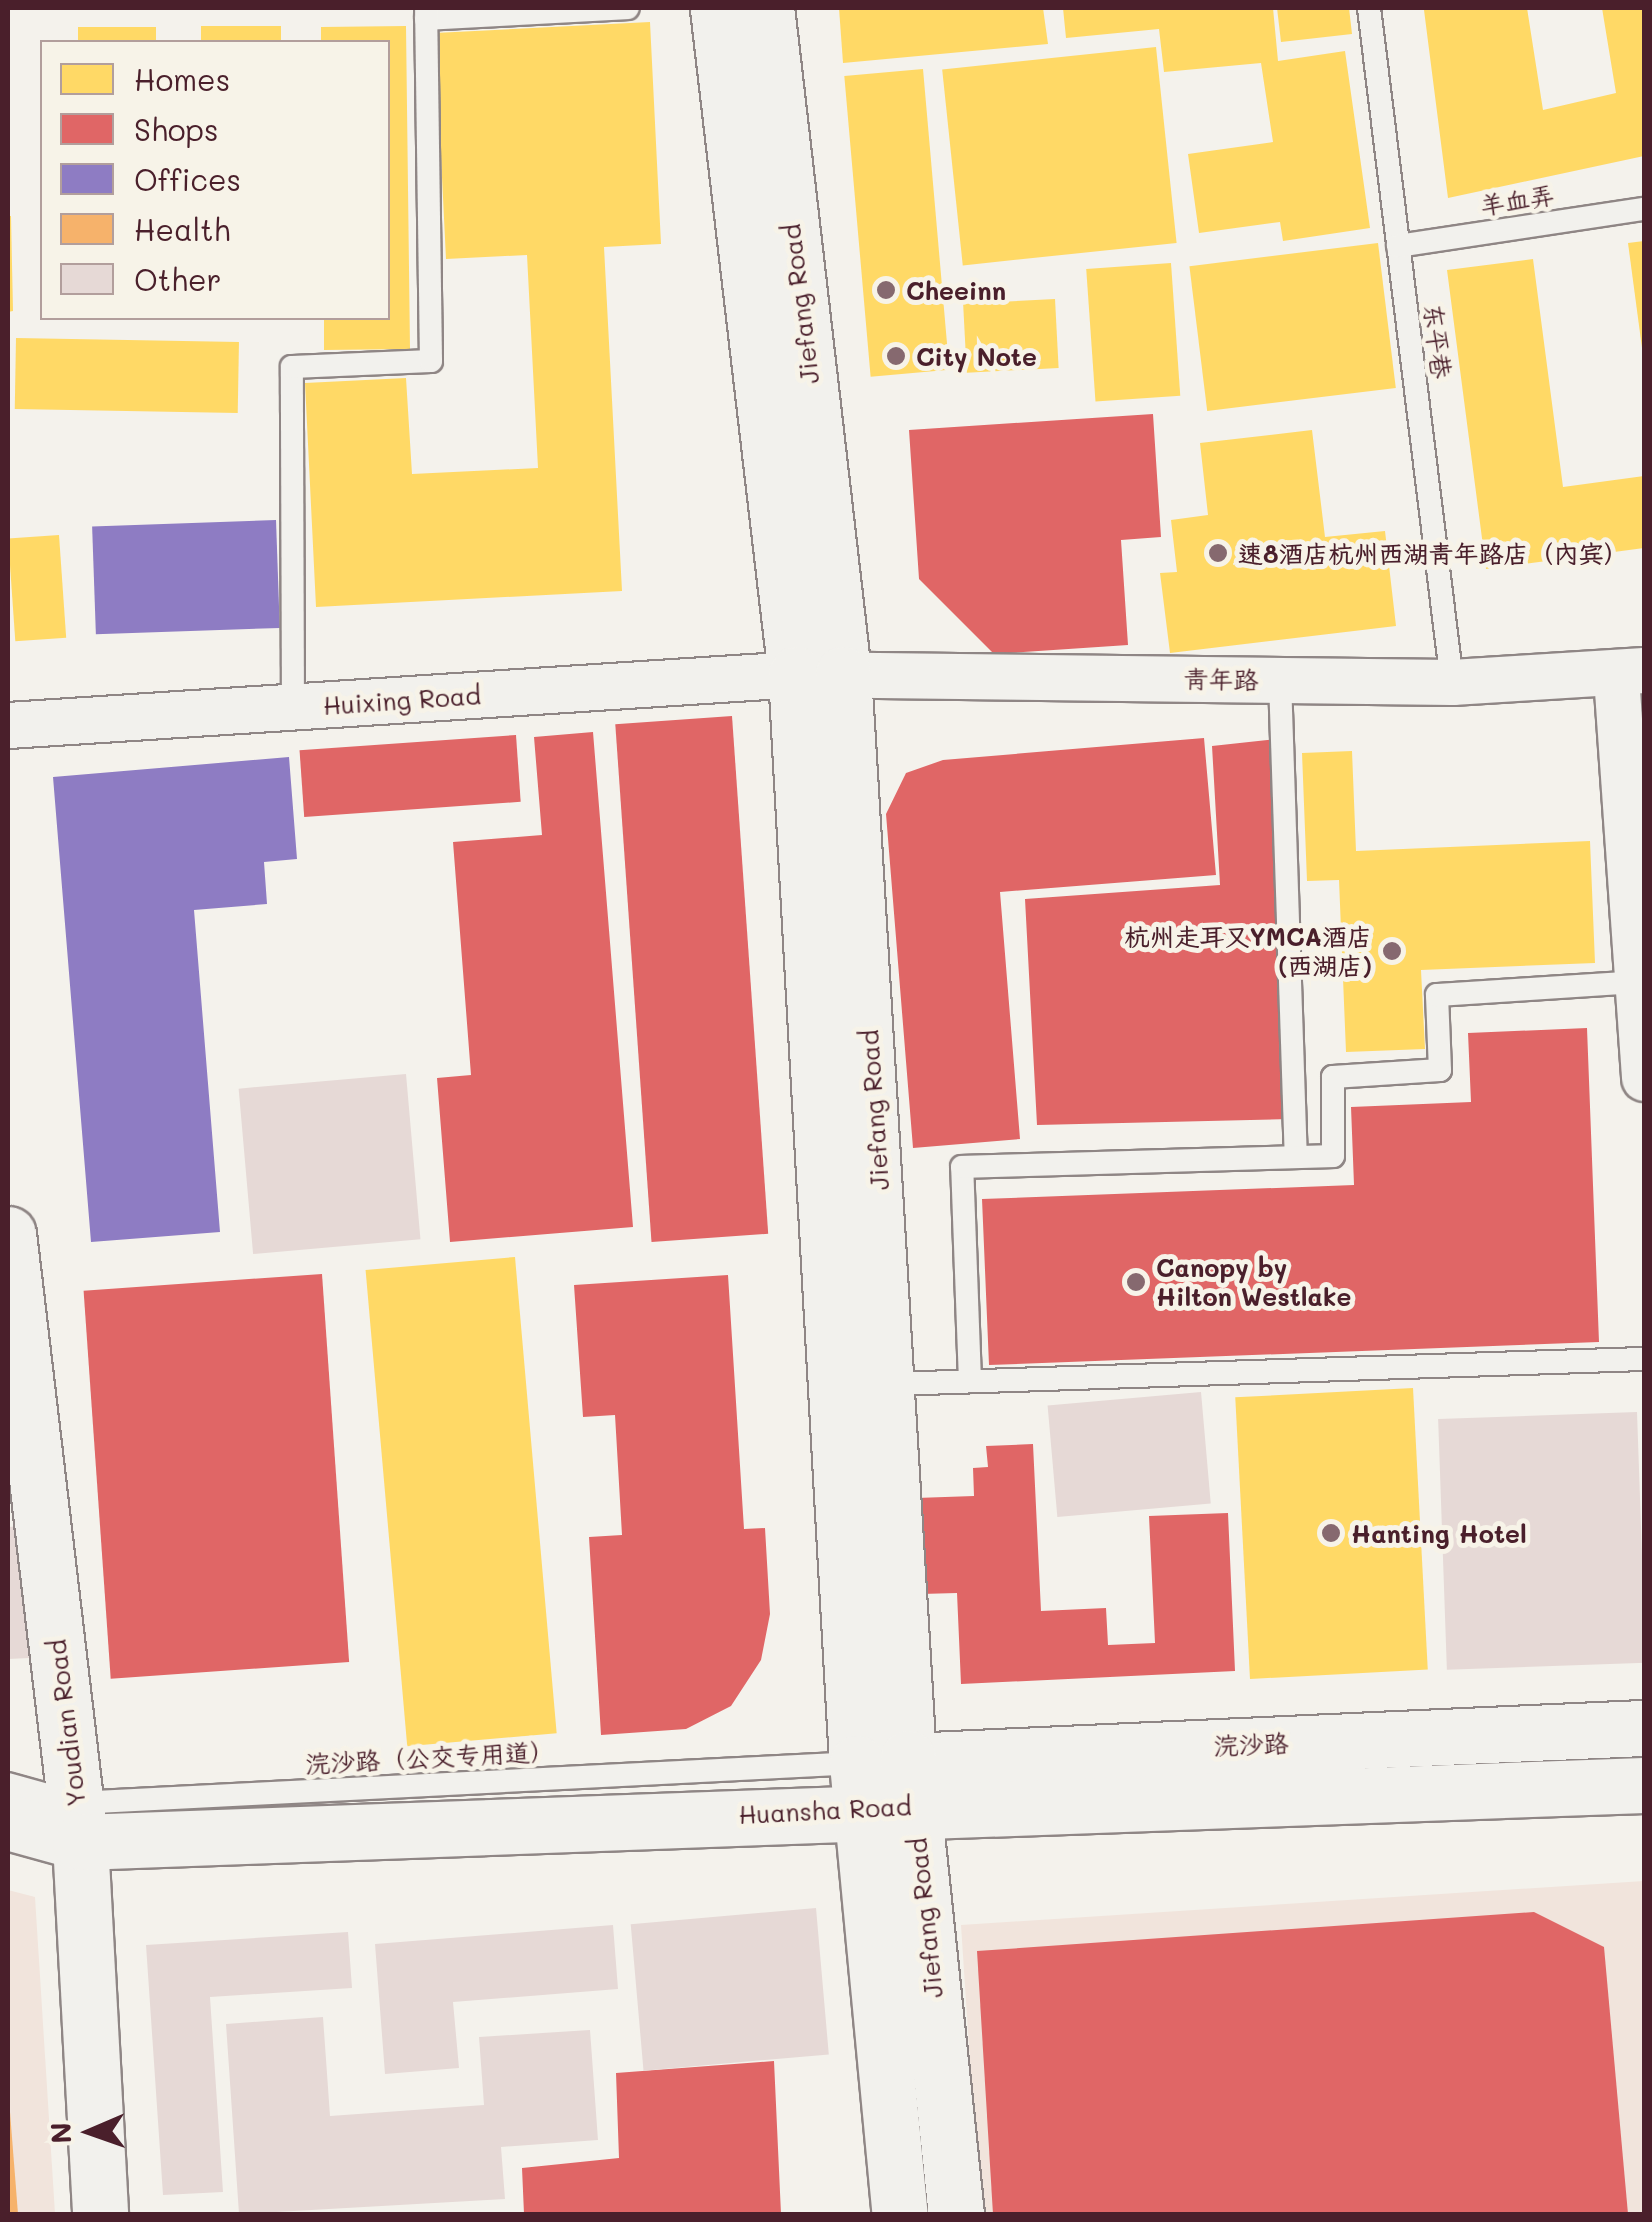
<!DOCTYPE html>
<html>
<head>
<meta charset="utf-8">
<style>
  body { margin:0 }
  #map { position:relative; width:1652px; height:2222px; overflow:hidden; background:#f4f2ec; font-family:Mali,"LXGW WenKai TC",sans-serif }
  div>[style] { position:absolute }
  .built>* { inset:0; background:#f1e4dc }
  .homes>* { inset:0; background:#ffd966; transform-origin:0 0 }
  .shops>* { inset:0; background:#e06666; transform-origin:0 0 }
  .offices>* { inset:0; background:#8e7cc3; transform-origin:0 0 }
  .health>* { inset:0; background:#f6b26b }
  .building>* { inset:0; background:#e6d9d6; transform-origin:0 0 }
  .roads { filter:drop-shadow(2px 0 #8f8685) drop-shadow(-2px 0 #8f8685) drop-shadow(0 2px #8f8685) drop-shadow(0 -2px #8f8685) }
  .service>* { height:22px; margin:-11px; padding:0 11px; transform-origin:11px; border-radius:11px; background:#f2f1ed }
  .minor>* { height:45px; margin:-22.5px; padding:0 22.5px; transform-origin:22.5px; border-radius:22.5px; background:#f2f1ed }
  .tertiary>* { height:55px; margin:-27.5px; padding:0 27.5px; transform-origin:27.5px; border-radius:27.5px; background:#f2f1ed }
  .secondary>* { height:55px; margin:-27.5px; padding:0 27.5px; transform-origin:27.5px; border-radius:27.5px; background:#f2f1ed }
  .primary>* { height:55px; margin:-27.5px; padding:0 27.5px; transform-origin:27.5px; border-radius:27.5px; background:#f2f1ed }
  .dots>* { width:28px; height:28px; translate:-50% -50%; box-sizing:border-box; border:5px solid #f7f3e8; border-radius:50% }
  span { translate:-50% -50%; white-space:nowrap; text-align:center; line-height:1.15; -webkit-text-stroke:10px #f7f3e8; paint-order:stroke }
  .street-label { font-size:25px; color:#4a1f2b }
  .poi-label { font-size:25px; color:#4a1f2b; font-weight:700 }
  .left { translate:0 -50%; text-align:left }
  .right { translate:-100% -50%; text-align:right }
  .frame { position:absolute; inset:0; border:10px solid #4a1f2b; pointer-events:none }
  .legend { position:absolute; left:40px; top:40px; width:350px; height:280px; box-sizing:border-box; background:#f7f3e8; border:2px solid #b29e9c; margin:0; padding:12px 18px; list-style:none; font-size:30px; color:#4a1f2b }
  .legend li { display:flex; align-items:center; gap:20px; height:50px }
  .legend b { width:50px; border:2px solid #b29e9c }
  .north { position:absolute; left:40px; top:2082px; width:100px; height:100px; -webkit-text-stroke:8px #f7f3e8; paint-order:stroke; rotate:268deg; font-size:28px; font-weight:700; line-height:40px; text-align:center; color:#4a1f2b }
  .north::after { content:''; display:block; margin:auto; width:35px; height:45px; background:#4a1f2b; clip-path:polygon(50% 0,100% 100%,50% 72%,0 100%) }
</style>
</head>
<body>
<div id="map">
  <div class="built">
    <i style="clip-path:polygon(1644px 1881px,1644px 2214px,980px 2214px,961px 1925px)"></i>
    <i style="clip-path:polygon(8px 1890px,35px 1897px,55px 2214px,8px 2214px)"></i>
  </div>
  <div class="homes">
    <i style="clip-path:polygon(839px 8px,1043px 8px,1048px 44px,843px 63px)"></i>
    <i style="clip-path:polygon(1063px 8px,1273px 8px,1278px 61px,1345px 51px,1370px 228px,1283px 241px,1280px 222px,1199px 233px,1188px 154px,1273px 142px,1261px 63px,1164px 72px,1159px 29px,1066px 38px)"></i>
    <i style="clip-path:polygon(1277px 8px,1349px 8px,1352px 34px,1281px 42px)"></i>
    <i style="clip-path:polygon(1527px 8px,1543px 110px,1616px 93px,1602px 8px,1644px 8px,1644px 156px,1448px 198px,1424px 10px)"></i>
    <i style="clip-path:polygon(650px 22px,661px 244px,604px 247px,622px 591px,316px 607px,305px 383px,406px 378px,412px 474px,538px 468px,527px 255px,446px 259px,435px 33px)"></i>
    <i style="left:201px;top:26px;width:80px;height:16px"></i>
    <i style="clip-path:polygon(406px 26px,410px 349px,324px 350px,324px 318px,388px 318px,388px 42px,321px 42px,321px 27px)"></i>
    <i style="left:78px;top:27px;width:78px;height:15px"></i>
    <i style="left:1156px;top:47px;width:197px;height:215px;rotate:84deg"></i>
    <i style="left:923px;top:69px;width:302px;height:79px;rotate:85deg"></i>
    <i style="clip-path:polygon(8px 216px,11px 216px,13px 311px,8px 312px)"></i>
    <i style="clip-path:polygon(1644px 241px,1644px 348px,1642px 348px,1628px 243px)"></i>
    <i style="left:1378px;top:243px;width:146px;height:190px;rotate:83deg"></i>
    <i style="clip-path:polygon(1533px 259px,1563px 487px,1644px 476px,1644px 548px,1486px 569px,1447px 270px)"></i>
    <i style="left:1171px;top:263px;width:133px;height:85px;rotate:86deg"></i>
    <i style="left:1055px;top:299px;width:69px;height:92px;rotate:87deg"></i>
    <i style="left:16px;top:338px;width:223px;height:71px;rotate:1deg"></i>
    <i style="clip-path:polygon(1312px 430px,1325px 537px,1385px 531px,1396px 626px,1170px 653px,1160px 573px,1177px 572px,1171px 520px,1208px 515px,1200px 443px)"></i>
    <i style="left:59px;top:535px;width:103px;height:51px;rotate:86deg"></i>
    <i style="clip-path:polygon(1352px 751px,1356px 851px,1590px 841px,1595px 963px,1421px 970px,1425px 1049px,1346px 1052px,1339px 880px,1307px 881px,1302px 753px)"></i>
    <i style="left:515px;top:1257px;width:478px;height:150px;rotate:85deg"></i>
    <i style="left:1413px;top:1388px;width:282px;height:178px;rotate:87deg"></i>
  </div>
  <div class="shops">
    <i style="clip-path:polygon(1153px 414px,1161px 537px,1121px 540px,1128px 645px,994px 654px,919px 579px,909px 430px)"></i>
    <i style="left:732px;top:716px;width:519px;height:117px;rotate:86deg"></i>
    <i style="clip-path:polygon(593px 732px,633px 1227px,450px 1242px,437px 1078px,471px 1075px,453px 842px,542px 835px,534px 737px)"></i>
    <i style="left:516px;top:735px;width:67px;height:217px;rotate:86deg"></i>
    <i style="clip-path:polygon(1204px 738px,1216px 875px,1000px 892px,1020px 1139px,913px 1148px,886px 814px,906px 773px,943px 760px)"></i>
    <i style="clip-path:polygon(1276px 739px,1290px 1119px,1037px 1125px,1025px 899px,1220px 885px,1212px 746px)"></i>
    <i style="clip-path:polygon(1587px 1028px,1599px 1342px,989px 1365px,982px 1199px,1354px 1185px,1351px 1107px,1471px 1102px,1468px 1033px)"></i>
    <i style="left:322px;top:1274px;width:389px;height:239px;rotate:86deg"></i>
    <i style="clip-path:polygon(728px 1275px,744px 1529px,765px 1528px,770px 1614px,761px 1660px,731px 1706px,686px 1729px,601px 1735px,589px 1537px,622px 1535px,615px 1415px,583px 1417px,574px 1285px)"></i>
    <i style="clip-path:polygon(1033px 1444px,1041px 1611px,1106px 1608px,1108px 1645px,1155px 1643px,1149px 1516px,1228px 1513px,1235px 1671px,961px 1684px,957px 1593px,921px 1594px,916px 1498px,974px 1496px,973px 1468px,988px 1467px,986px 1446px)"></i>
    <i style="clip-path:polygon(1534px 1912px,1604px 1947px,1628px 2214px,993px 2214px,977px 1951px)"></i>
    <i style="clip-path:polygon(774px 2061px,781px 2214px,524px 2214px,522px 2168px,619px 2158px,616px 2073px)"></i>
  </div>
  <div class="offices">
    <i style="left:276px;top:520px;width:108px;height:184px;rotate:88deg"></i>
    <i style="clip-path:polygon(289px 757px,297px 859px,264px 862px,267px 904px,194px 910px,220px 1232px,91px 1242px,53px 777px)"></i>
  </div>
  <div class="health">
    <i style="clip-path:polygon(8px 2112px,10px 2112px,18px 2214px,8px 2214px)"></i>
  </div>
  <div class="building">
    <i style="left:406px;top:1074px;width:166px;height:168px;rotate:85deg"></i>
    <i style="left:1201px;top:1392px;width:112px;height:154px;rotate:85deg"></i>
    <i style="left:1637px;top:1412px;width:251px;height:199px;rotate:88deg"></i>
    <i style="clip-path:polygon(22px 1526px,29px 1658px,8px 1659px,8px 1527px)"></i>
    <i style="left:816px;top:1908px;width:147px;height:186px;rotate:85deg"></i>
    <i style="clip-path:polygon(613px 1925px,618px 1989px,453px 2002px,459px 2068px,385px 2074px,375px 1944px)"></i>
    <i style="clip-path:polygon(348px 1932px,352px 1988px,210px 1997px,223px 2192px,163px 2195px,146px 1945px)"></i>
    <i style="clip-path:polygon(323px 2017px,330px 2116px,484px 2105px,479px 2037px,590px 2030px,598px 2140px,501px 2147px,505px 2199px,239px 2214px,226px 2024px)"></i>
  </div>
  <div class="roads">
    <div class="service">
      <i style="left:1369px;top:8px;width:679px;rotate:82.98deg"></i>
      <i style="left:426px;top:19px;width:202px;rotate:-3.1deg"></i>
      <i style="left:1398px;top:246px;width:249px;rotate:-8.6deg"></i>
      <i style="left:1280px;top:680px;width:477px;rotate:88.1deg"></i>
      <i style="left:293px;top:707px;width:340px;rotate:-90.2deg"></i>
      <i style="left:292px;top:367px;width:139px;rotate:-2.5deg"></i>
      <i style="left:431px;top:361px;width:353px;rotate:-90.8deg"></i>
      <i style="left:970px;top:1381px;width:214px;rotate:-92.1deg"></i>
      <i style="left:962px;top:1167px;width:371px;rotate:-1.7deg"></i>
      <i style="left:1333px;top:1156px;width:79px;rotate:-90deg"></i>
      <i style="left:1333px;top:1077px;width:107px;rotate:-3.7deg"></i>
      <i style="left:1440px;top:1070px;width:75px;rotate:-92.3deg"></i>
      <i style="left:1437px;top:995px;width:200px;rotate:-3.7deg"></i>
      <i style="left:893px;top:1384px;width:751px;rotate:-1.91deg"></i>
      <i style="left:8px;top:1784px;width:71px;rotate:15.6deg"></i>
      <i style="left:76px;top:1803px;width:782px;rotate:-2.93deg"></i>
    </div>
    <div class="minor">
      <i style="left:1616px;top:676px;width:403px;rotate:86deg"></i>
      <i style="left:8px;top:725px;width:790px;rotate:-3.7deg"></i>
      <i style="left:796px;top:674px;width:656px;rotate:0.7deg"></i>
      <i style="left:1452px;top:682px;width:192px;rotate:-3.6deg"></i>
    </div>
    <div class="tertiary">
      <i style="left:8px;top:1234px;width:612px;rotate:83.25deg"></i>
      <i style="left:80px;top:1842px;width:373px;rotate:86.9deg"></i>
    </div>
    <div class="secondary">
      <i style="left:863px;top:1763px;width:782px;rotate:-2.57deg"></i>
      <i style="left:8px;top:1822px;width:75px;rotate:15.5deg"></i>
      <i style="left:80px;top:1842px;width:1565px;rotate:-2.09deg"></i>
    </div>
    <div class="primary">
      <i style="left:718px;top:8px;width:671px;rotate:83.32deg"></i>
      <i style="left:796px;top:674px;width:1091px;rotate:86.79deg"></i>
      <i style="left:857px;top:1763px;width:453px;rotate:84.6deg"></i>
      <i style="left:766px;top:8px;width:670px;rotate:83.4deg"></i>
      <i style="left:843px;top:674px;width:1086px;rotate:86.57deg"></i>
      <i style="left:908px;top:1758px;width:459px;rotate:84deg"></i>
    </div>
  </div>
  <div class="dots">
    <i style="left:886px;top:290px;background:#86696f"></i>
    <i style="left:896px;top:356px;background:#86696f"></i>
    <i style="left:1218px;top:553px;background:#86696f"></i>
    <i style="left:1392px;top:951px;background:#86696f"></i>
    <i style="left:1136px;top:1282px;background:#86696f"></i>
    <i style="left:1331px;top:1533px;background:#86696f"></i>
  </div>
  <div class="street-label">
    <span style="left:1517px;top:200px;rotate:-9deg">羊血弄</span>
    <span style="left:800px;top:304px;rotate:-97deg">Jiefang Road</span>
    <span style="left:1438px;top:341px;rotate:83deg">东平巷</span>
    <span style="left:1221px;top:679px;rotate:1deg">青年路</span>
    <span style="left:402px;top:700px;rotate:-4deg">Huixing Road</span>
    <span style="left:874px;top:1110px;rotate:-94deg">Jiefang Road</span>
    <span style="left:66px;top:1723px;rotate:-97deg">Youdian Road</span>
    <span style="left:1251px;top:1744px;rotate:-2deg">浣沙路</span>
    <span style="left:430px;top:1757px;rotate:-3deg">浣沙路（公交专用道）</span>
    <span style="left:825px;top:1810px;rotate:-3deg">Huansha Road</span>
    <span style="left:925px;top:1918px;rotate:-96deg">Jiefang Road</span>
  </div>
  <div class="poi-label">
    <span class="left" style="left:906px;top:290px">Cheeinn</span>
    <span class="left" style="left:916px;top:356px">City Note</span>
    <span class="left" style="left:1238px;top:553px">速8酒店杭州西湖青年路店（内宾）</span>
    <span class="right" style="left:1372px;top:951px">杭州走耳又YMCA酒店<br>(西湖店)</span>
    <span class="left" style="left:1156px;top:1282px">Canopy by<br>Hilton Westlake</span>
    <span class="left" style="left:1351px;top:1533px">Hanting Hotel</span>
  </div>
  <div class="frame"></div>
  <ul class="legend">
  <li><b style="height:28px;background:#ffd966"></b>Homes</li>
  <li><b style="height:28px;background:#e06666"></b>Shops</li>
  <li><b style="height:28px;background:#8e7cc3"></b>Offices</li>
  <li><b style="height:28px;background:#f6b26b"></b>Health</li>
  <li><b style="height:28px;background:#e6d9d6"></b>Other</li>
  </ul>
  <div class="north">N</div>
</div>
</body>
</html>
